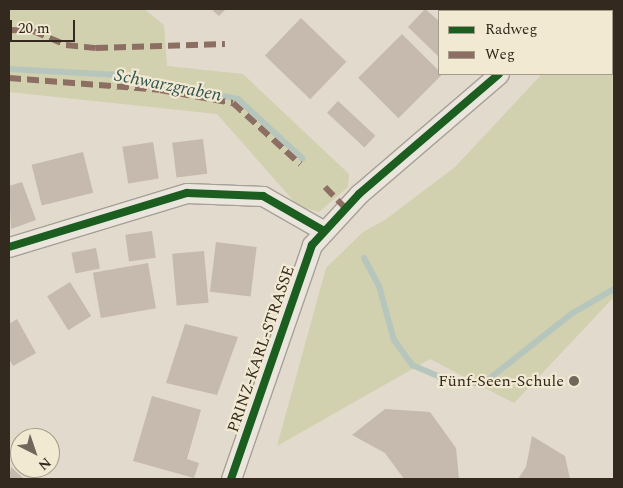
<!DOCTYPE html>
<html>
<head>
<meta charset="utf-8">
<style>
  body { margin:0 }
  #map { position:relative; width:623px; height:488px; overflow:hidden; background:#e2dacc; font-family:Spectral,serif }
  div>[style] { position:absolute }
  .green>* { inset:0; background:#d1d0af }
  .stream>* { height:6px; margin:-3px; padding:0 3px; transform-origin:3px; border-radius:3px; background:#b7c6bd }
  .building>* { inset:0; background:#c5baad; transform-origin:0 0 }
  .roads { filter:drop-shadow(1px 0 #a7a096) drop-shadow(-1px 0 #a7a096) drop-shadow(0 1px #a7a096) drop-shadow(0 -1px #a7a096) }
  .minor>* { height:19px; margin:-9.5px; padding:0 9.5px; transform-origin:9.5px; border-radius:9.5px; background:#eae6dd }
  .quiet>* { height:6px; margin-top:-3px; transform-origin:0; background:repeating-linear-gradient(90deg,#8d6e63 0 12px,transparent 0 18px) }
  .cycleway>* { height:8px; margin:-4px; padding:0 4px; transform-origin:4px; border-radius:4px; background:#1b5e20 }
  .dots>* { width:14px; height:14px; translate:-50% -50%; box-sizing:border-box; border:2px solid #f2e9d2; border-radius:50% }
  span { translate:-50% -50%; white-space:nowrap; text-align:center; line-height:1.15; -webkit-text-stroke:4.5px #f2e9d2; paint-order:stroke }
  .street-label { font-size:16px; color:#34291e }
  .poi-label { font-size:16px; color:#34291e }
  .right { translate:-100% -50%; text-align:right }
  .water-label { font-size:18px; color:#2f5350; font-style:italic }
  .frame { position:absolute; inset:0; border:10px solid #34291e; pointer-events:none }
  .legend { position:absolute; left:438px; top:10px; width:175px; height:65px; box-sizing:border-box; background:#f2e9d2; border:1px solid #a69c8a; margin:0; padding:6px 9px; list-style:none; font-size:15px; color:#34291e }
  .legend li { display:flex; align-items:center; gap:10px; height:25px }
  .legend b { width:25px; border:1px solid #a69c8a }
  .north { position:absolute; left:10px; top:428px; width:50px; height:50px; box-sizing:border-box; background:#f2e9d2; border:1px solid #a69c8a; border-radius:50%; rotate:139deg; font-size:14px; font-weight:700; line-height:20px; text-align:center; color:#34291e }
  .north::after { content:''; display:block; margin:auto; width:18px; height:22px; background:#71675b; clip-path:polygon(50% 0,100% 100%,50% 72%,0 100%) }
  .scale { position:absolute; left:10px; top:20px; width:65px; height:22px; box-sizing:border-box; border:2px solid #34291e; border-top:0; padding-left:6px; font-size:15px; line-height:18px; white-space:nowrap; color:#34291e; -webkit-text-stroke:4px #f2e9d2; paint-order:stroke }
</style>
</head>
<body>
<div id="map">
  <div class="green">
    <i style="clip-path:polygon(9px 9px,144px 9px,164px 25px,167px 66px,243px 74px,349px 174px,348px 187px,319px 212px,298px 206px,217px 114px,9px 92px)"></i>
    <i style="clip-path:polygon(604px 9px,614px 9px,614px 297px,514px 403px,430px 359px,277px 446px,326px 268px,363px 232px,385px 220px,455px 167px,542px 74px,612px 74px,612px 11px,602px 11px)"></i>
  </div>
  <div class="stream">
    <i style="left:9px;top:69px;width:111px;rotate:3.1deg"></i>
    <i style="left:120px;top:75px;width:120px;rotate:11.5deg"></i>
    <i style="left:238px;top:99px;width:88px;rotate:42.7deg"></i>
    <i style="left:364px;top:258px;width:32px;rotate:62deg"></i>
    <i style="left:379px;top:286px;width:56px;rotate:74.5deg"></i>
    <i style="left:394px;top:340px;width:31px;rotate:54deg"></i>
    <i style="left:412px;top:365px;width:51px;rotate:23.1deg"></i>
    <i style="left:459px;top:385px;width:26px;rotate:-7deg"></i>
    <i style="left:485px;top:382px;width:110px;rotate:-38.3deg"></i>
    <i style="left:571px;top:314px;width:50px;rotate:-30.2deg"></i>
  </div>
  <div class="building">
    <i style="clip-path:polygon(211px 9px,226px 9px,219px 16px)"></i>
    <i style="clip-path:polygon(425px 9px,439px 21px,439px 57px,408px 27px)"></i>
    <i style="clip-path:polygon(439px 9px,501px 9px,498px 11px)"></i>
    <i style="left:301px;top:18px;width:63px;height:52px;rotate:44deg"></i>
    <i style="left:402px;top:34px;width:57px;height:62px;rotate:45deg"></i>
    <i style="left:338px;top:101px;width:51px;height:16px;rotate:43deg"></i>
    <i style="left:203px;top:139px;width:35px;height:31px;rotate:83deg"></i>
    <i style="left:153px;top:142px;width:37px;height:31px;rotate:81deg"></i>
    <i style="left:83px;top:152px;width:42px;height:53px;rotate:76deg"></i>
    <i style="clip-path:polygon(22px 182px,36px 220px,11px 229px,9px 186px)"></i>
    <i style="left:152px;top:231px;width:27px;height:27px;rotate:82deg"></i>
    <i style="left:216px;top:242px;width:41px;height:50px;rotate:7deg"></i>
    <i style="left:96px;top:248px;width:21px;height:25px;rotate:79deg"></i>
    <i style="left:204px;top:251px;width:52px;height:32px;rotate:85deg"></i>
    <i style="left:148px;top:263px;width:46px;height:56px;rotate:80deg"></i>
    <i style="left:70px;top:282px;width:40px;height:27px;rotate:58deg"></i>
    <i style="clip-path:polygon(17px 319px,36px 353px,13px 366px,9px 359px,9px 324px)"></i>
    <i style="clip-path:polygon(185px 324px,238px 337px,217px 395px,166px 383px)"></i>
    <i style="clip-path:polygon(152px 396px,201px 410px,187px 459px,199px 463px,194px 478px,133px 461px)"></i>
    <i style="clip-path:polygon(385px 409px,430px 412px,456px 448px,459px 479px,404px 479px,385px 453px,352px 435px)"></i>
    <i style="clip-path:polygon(532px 436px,565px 456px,570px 479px,518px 479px,526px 467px)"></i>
    <i style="clip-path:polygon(11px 467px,24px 479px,9px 479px)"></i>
  </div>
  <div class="roads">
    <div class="minor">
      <i style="left:561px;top:11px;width:3px;rotate:-45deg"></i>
      <i style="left:9px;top:247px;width:186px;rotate:-16.9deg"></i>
      <i style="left:187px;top:193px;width:76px;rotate:2.3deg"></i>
      <i style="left:263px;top:196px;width:70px;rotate:29.8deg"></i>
      <i style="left:231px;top:479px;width:248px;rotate:-70.9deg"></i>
      <i style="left:312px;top:245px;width:69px;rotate:-47.3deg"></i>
      <i style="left:359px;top:194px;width:184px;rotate:-40.6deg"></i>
    </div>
  </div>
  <div class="quiet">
    <i style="left:9px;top:30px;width:24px;rotate:2deg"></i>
    <i style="left:33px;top:31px;width:36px;rotate:23deg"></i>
    <i style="left:66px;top:45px;width:30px;rotate:6deg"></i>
    <i style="left:96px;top:48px;width:129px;rotate:-1.8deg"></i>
    <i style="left:9px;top:78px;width:151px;rotate:4.5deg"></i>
    <i style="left:160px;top:90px;width:74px;rotate:10.1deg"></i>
    <i style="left:233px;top:103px;width:91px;rotate:42.3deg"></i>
    <i style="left:325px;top:187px;width:30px;rotate:46deg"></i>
  </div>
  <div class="cycleway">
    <i style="left:9px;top:247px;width:186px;rotate:-16.9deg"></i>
    <i style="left:187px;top:193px;width:76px;rotate:2.3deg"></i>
    <i style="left:263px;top:196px;width:70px;rotate:29.8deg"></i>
    <i style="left:231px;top:479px;width:248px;rotate:-70.9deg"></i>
    <i style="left:312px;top:245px;width:69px;rotate:-47.3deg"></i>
    <i style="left:359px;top:194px;width:184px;rotate:-40.6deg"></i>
  </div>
  <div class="dots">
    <i style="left:574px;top:381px;background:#71675b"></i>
  </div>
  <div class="street-label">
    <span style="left:261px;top:349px;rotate:-71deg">PRINZ-KARL-STRASSE</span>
  </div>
  <div class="poi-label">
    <span class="right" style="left:564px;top:381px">Fünf-Seen-Schule</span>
  </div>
  <div class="water-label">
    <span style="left:168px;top:86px;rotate:11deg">Schwarzgraben</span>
  </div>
  <div class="frame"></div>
  <ul class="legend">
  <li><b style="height:6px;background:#1b5e20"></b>Radweg</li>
  <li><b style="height:6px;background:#8d6e63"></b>Weg</li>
  </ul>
  <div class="north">N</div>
  <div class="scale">20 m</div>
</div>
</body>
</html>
